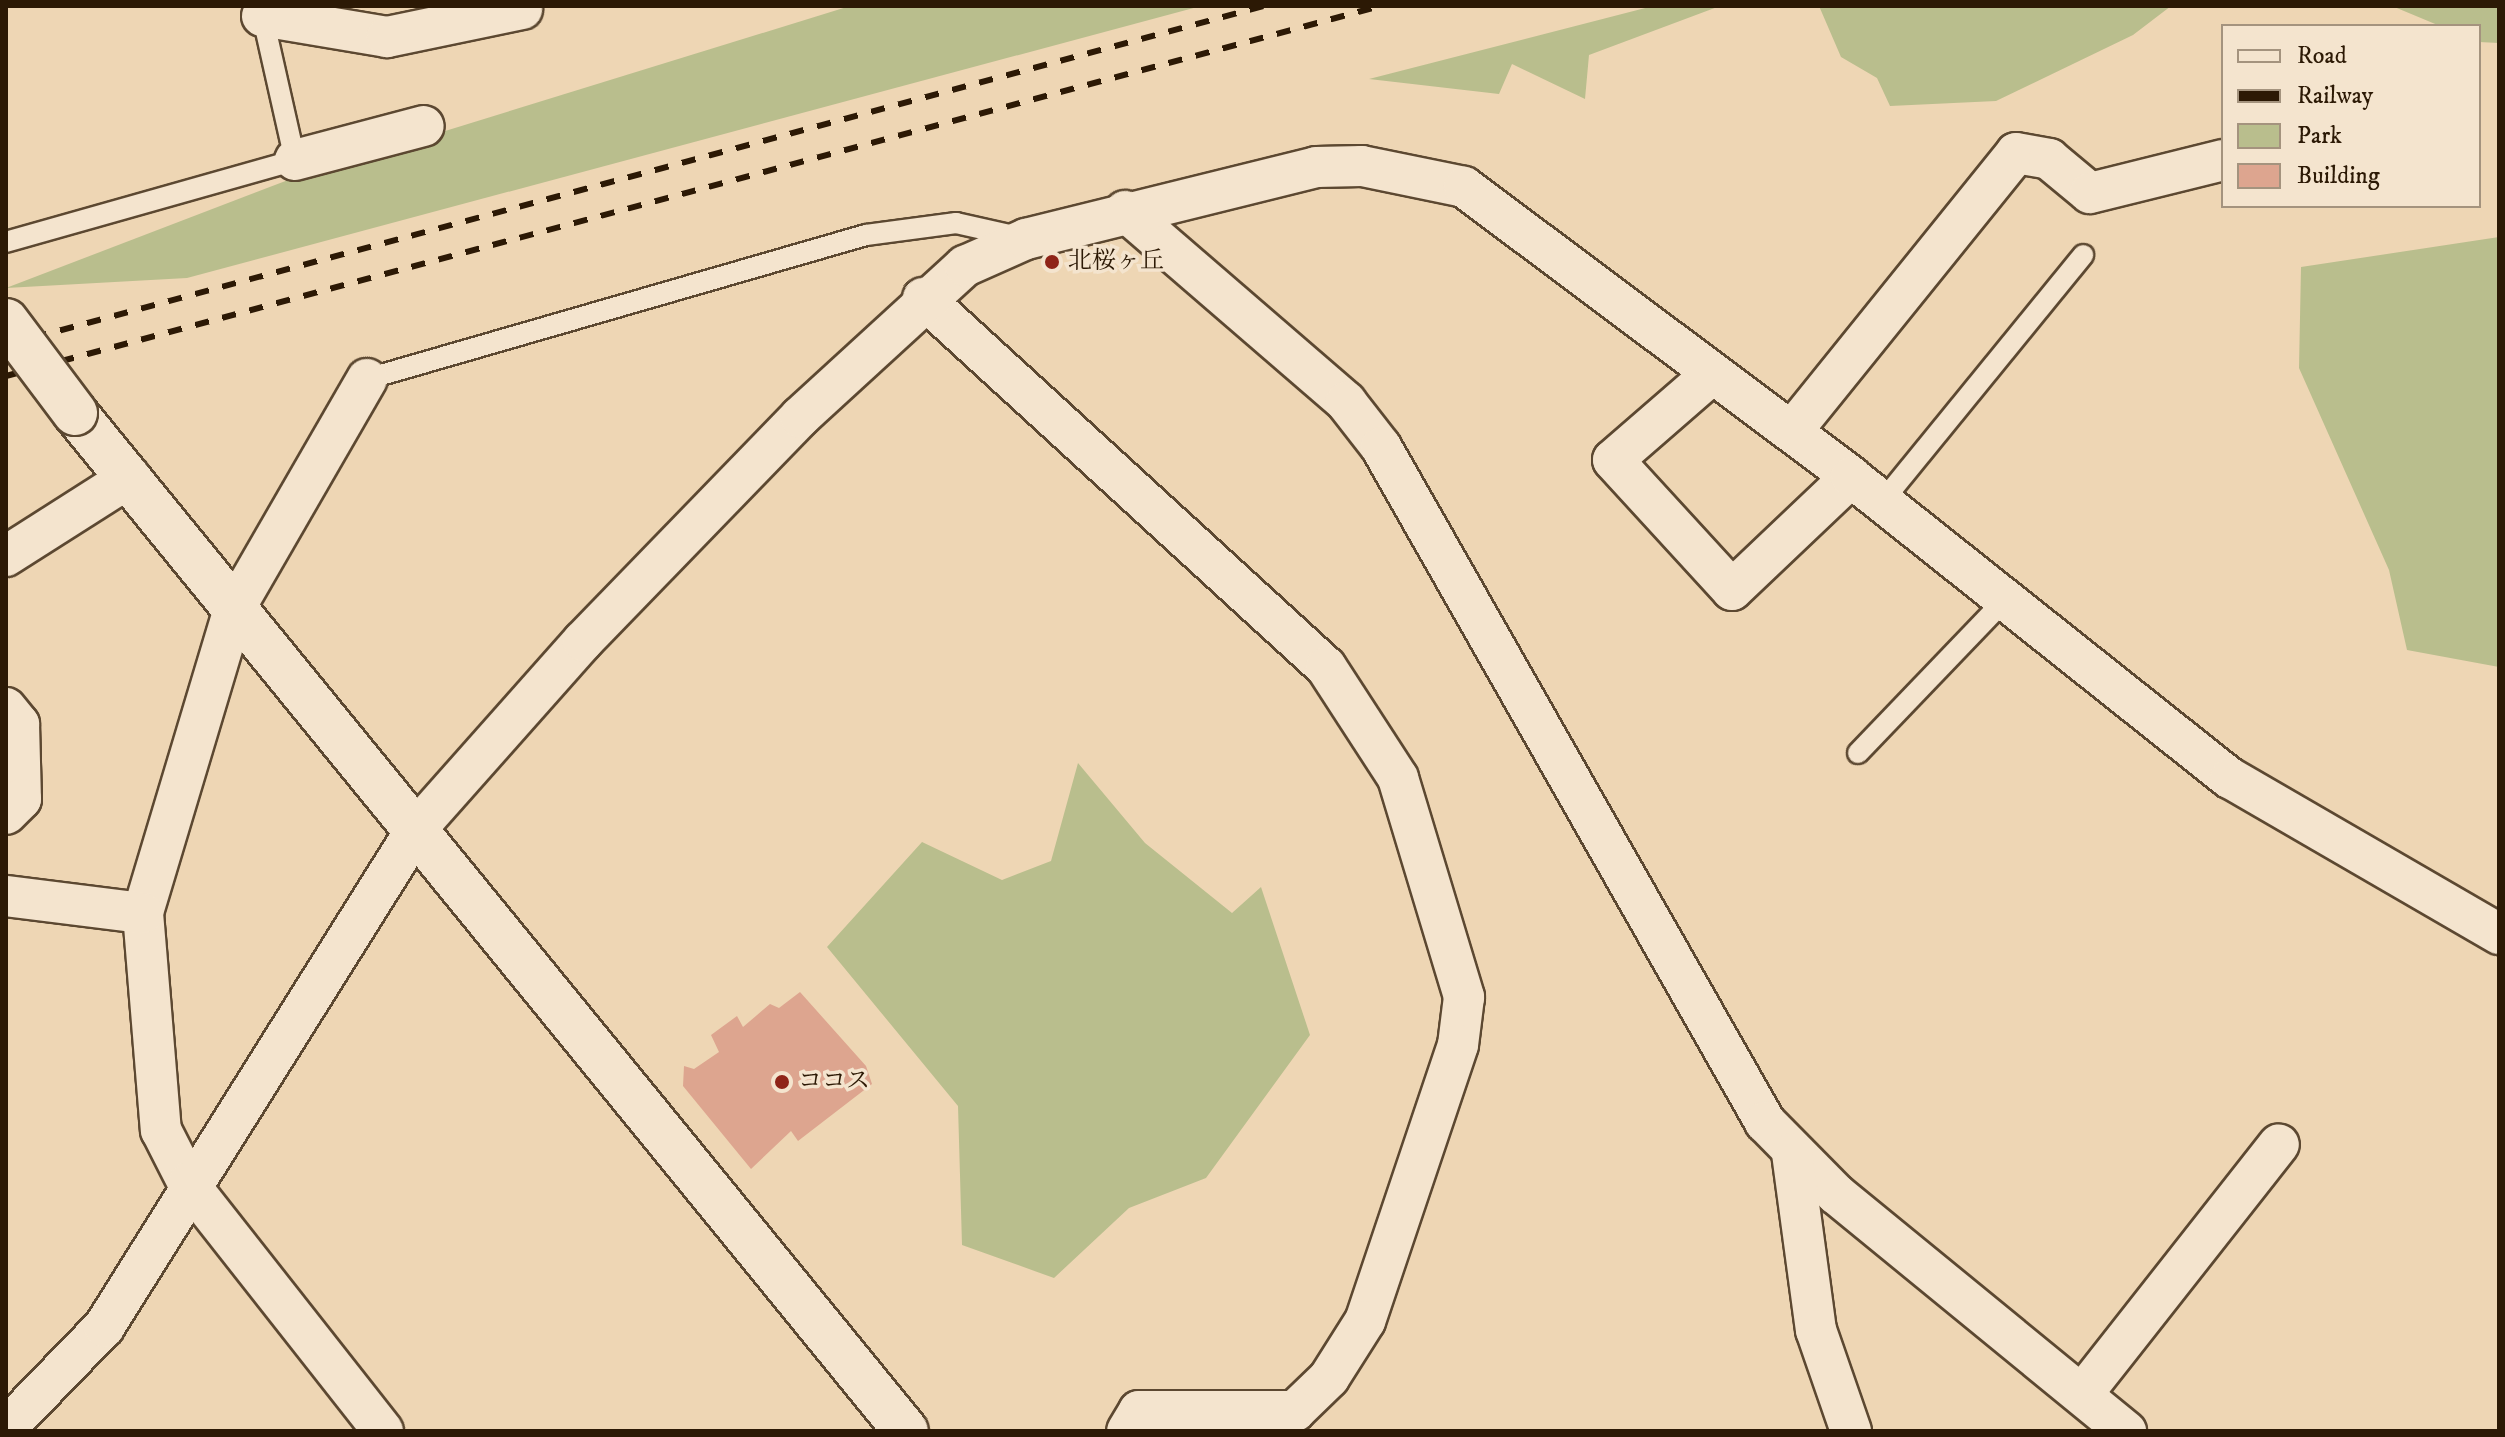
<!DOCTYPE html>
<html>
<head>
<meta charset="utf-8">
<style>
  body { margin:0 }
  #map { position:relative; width:2505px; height:1437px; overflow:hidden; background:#eed6b4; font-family:"IM FELL DW Pica","Noto Serif JP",serif }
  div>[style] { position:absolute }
  .green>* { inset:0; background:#b9be8d }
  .building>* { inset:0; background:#dda58f }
  .roads { filter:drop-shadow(2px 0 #5c4831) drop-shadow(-2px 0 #5c4831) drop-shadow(0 2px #5c4831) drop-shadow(0 -2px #5c4831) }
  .service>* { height:20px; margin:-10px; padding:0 10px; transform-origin:10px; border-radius:10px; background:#f4e4ce }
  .minor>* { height:40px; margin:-20px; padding:0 20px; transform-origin:20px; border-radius:20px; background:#f4e4ce }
  .tertiary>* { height:44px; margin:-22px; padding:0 22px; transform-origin:22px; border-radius:22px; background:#f4e4ce }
  .rail>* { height:6px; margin-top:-3px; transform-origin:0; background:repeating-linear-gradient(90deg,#2c1905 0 14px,transparent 0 28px) }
  .bridges { filter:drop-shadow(2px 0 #5c4831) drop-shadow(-2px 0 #5c4831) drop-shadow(0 2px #5c4831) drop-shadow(0 -2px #5c4831) }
  .tertiary-bridge>* { height:44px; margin:-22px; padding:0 22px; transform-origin:22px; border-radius:22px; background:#f4e4ce }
  .dots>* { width:22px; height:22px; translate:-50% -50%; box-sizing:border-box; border:4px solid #f4e4ce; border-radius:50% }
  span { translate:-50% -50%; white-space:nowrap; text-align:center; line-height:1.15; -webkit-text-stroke:7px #f4e4ce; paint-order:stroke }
  .poi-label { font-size:24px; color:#2c1905 }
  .left { translate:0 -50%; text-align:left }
  .frame { position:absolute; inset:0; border:8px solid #2c1905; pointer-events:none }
  .legend { position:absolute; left:2221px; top:24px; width:260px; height:184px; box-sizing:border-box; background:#f4e4ce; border:2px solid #a4937e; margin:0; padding:10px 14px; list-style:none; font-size:24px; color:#2c1905 }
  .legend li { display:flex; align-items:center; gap:16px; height:40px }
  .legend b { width:40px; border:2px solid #a4937e }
</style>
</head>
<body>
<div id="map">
  <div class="green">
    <i style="clip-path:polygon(850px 6px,1201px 6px,187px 278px,6px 288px,296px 177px)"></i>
    <i style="clip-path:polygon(1653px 6px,1720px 6px,1589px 55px,1585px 99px,1512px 64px,1499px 94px,1369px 79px)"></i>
    <i style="clip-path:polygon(1819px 6px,2171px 6px,2133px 35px,1996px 101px,1890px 106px,1877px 78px,1841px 57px)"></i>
    <i style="clip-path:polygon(2392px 6px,2499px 6px,2499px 43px,2479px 42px,2479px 26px,2440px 26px)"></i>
    <i style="clip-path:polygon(2499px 237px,2499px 667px,2407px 650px,2389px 570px,2299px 368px,2301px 267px)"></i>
    <i style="clip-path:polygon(1078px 763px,1145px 843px,1232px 913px,1261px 887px,1310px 1035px,1206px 1178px,1129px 1208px,1054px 1278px,962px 1245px,958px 1106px,827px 947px,922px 842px,1002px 880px,1051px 861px)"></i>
  </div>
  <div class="building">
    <i style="clip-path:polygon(800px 992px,866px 1066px,872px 1084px,798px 1141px,791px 1131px,751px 1169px,683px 1086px,684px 1066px,694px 1069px,719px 1052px,711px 1035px,737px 1016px,743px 1027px,770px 1004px,779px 1008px)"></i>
  </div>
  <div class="roads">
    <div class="service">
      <i style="left:6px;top:242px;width:300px;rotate:-15.8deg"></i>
      <i style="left:295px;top:160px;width:150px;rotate:-102.7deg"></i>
      <i style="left:367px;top:379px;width:519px;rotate:-16.1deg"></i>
      <i style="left:866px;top:235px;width:91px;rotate:-7.6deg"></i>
      <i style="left:956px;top:223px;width:64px;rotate:12.7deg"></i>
      <i style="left:1881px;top:503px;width:320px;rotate:-50.8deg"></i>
      <i style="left:1858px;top:753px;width:211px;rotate:-46.2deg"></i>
    </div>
    <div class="minor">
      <i style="left:262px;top:16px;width:127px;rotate:9.5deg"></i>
      <i style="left:387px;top:37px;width:138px;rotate:-11.7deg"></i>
      <i style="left:295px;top:160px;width:133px;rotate:-14.8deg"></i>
      <i style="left:1125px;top:211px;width:292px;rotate:40.8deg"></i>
      <i style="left:1346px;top:402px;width:57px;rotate:52.1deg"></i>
      <i style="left:1381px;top:447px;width:777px;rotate:60.36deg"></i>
      <i style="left:1765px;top:1122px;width:101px;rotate:45.4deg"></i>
      <i style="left:1836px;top:1194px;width:375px;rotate:39.3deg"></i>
      <i style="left:923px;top:298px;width:546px;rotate:42.48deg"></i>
      <i style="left:1326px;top:667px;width:132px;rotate:57deg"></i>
      <i style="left:1398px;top:778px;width:229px;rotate:73.2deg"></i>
      <i style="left:1464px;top:997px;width:48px;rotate:97.1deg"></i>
      <i style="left:1458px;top:1045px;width:291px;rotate:108.6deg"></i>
      <i style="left:1365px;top:1321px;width:67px;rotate:122.3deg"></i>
      <i style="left:1329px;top:1378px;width:47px;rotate:135.9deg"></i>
      <i style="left:1295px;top:1411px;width:156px;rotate:180deg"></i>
      <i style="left:1139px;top:1411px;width:23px;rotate:121deg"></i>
      <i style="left:1712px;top:374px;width:131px;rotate:139deg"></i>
      <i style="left:1613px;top:460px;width:176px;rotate:47.5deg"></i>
      <i style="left:1732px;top:590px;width:164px;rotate:-43.5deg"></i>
      <i style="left:367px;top:379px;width:266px;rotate:120deg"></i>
      <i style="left:234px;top:609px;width:317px;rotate:106.7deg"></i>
      <i style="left:143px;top:913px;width:218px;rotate:85.3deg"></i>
      <i style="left:161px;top:1130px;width:59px;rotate:63deg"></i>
      <i style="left:188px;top:1183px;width:315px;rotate:51.8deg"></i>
      <i style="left:1792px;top:431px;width:357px;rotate:-51.1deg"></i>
      <i style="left:2016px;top:153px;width:34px;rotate:10deg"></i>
      <i style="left:2049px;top:159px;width:53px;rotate:39.7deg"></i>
      <i style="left:2090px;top:193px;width:137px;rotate:-13.9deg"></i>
      <i style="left:6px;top:556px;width:147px;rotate:-32.5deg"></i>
      <i style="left:6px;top:708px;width:21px;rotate:51deg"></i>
      <i style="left:19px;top:724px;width:75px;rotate:88.5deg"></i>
      <i style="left:21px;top:799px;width:21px;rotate:135deg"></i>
      <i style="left:6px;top:896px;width:138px;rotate:7.1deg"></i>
      <i style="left:1792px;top:1153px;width:179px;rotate:82.3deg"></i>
      <i style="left:1816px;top:1330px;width:107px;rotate:70.9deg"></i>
      <i style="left:2084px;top:1392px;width:315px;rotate:-51.8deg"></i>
      <i style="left:6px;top:1428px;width:141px;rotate:-45.9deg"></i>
      <i style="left:104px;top:1327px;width:589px;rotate:-57.9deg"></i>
      <i style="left:417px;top:828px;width:250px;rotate:-48.4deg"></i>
      <i style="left:583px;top:641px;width:312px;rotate:-45.9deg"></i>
      <i style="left:800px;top:417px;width:224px;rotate:-42.5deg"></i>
      <i style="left:965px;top:266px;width:67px;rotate:-23.9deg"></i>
      <i style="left:1026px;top:239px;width:299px;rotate:-13.9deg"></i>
      <i style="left:1316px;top:167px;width:46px;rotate:-1.2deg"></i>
      <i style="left:1362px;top:166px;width:104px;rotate:11.6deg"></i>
      <i style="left:1464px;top:187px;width:484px;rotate:36.8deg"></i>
      <i style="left:1851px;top:477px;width:484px;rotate:38.5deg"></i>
      <i style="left:2230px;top:778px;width:311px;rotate:30.1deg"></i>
    </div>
    <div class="tertiary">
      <i style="left:75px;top:413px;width:1314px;rotate:50.78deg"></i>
    </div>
  </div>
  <div class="rail">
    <i style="left:6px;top:345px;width:1302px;rotate:-15.09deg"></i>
    <i style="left:6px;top:376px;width:1423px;rotate:-15.07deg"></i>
  </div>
  <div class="bridges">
    <div class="tertiary-bridge">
      <i style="left:6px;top:321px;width:115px;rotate:53.1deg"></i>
    </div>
  </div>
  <div class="dots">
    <i style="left:1052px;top:262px;background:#8f2418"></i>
    <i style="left:782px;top:1082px;background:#8f2418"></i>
  </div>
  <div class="poi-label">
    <span class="left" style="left:1068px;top:262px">北桜ヶ丘</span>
    <span class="left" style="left:798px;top:1082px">ココス</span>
  </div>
  <div class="frame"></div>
  <ul class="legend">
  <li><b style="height:10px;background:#f4e4ce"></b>Road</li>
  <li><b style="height:10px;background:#2c1905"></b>Railway</li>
  <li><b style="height:22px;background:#b9be8d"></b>Park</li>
  <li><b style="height:22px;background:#dda58f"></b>Building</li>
  </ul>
</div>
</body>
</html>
